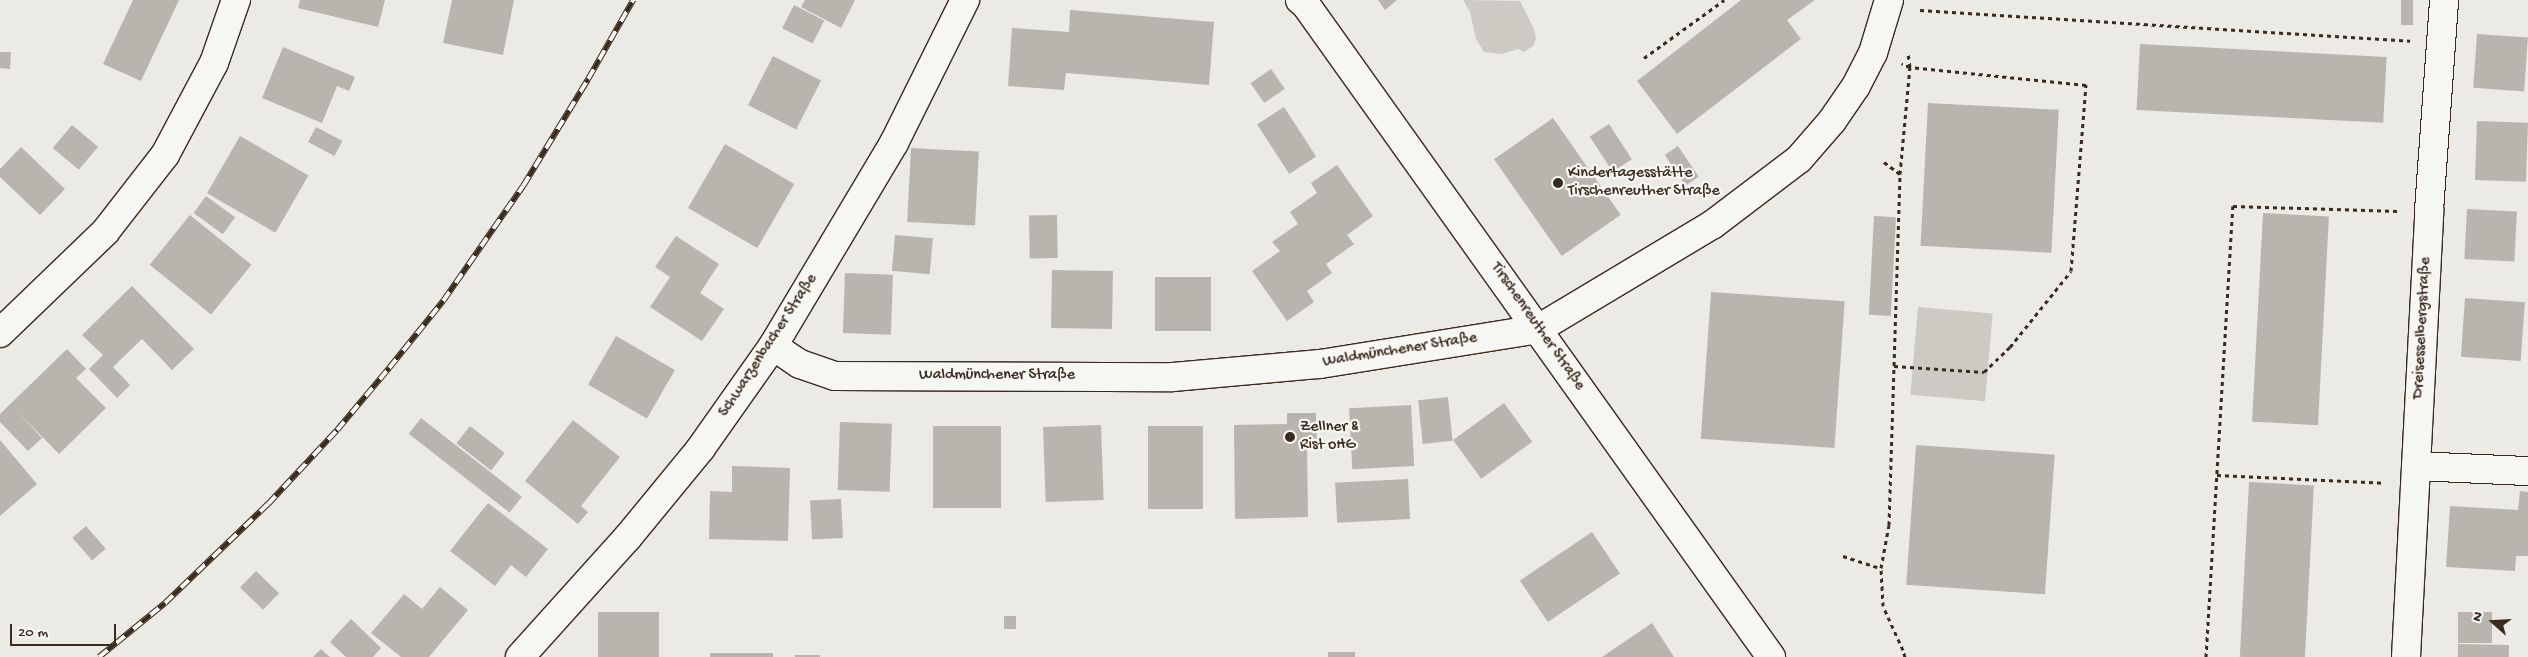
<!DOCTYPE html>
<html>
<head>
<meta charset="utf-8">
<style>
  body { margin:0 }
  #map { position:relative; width:2528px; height:657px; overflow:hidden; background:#ebeae5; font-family:"Gochi Hand",sans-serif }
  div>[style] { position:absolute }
  .green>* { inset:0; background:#cdcac4; transform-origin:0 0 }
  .building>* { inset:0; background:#bab4ae; transform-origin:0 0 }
  .path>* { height:3px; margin-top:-1.5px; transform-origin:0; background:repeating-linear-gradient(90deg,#3b2a1e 0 4px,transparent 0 8px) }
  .roads { filter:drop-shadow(1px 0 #3b2a1e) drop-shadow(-1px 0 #3b2a1e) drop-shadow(0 1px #3b2a1e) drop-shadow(0 -1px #3b2a1e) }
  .street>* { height:28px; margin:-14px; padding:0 14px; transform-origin:14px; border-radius:14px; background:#f6f6f2 }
  .rail>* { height:5.5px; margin-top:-2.75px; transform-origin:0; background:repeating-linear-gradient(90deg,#f6f6f2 0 11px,#3b2a1e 0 22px); box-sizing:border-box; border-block:1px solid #3b2a1e }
  .dots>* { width:14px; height:14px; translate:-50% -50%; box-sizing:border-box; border:2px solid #f6f6f2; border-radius:50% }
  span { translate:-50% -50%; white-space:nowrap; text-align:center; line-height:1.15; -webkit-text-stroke:4.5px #f6f6f2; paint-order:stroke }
  .poi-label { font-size:16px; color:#3b2a1e }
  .left { translate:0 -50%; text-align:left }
  .street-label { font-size:16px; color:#3b2a1e }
  .north { position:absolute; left:2468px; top:597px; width:50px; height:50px; -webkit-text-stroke:4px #f6f6f2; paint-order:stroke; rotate:289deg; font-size:14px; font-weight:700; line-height:20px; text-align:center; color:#3b2a1e }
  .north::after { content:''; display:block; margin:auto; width:18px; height:22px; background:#3b2a1e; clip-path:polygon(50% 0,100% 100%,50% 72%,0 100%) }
  .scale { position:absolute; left:10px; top:624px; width:106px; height:22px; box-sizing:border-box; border:2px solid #3b2a1e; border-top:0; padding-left:6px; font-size:15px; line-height:18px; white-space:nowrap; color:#3b2a1e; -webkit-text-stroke:4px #f6f6f2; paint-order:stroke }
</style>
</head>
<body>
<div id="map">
  <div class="green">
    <i style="clip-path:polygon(1463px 0,1520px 1px,1534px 29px,1536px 39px,1533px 46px,1524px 52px,1518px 49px,1502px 54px,1484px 52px,1476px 39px,1470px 12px)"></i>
    <i style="left:1918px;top:307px;width:75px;height:88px;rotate:5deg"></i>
  </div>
  <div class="building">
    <i style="clip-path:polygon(133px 0,179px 0,141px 81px,103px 64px)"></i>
    <i style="clip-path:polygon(300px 0,385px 0,378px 27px,298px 8px)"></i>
    <i style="clip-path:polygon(452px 0,514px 0,503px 55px,443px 43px)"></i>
    <i style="clip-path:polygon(805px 0,855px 0,841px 28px,801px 7px)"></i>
    <i style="clip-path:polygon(1378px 0,1397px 0,1385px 10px)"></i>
    <i style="clip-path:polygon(1741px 0,1815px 0,1787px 20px,1801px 39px,1677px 134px,1637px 81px)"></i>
    <i style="left:2401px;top:0;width:12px;height:25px"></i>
    <i style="left:794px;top:5px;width:34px;height:26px;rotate:27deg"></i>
    <i style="clip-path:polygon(1070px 10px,1214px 22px,1209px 85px,1066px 73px,1064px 90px,1008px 86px,1012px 28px,1069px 32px)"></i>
    <i style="left:2477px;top:34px;width:51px;height:54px;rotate:4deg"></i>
    <i style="left:2140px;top:44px;width:247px;height:66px;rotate:3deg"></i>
    <i style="clip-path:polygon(283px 47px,355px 77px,349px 91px,337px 86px,322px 123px,262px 98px)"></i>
    <i style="clip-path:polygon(0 52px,11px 52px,10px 69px,0 68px)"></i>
    <i style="left:773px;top:56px;width:54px;height:55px;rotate:27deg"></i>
    <i style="left:1271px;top:69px;width:24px;height:25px;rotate:55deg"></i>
    <i style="left:1928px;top:103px;width:131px;height:143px;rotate:3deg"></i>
    <i style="left:1284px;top:107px;width:59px;height:32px;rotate:57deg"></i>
    <i style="left:1553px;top:118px;width:118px;height:72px;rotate:55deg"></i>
    <i style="left:2477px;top:121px;width:51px;height:59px;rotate:2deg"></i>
    <i style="left:1609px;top:124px;width:42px;height:23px;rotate:57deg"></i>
    <i style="left:72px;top:125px;width:34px;height:30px;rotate:40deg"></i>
    <i style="left:316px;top:127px;width:30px;height:17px;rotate:28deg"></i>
    <i style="left:240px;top:136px;width:79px;height:66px;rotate:30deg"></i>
    <i style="left:725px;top:144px;width:80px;height:74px;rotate:30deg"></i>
    <i style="left:1678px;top:146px;width:37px;height:16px;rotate:56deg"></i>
    <i style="clip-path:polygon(21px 147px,65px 189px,40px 215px,0 177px,0 169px)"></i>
    <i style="left:911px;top:148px;width:68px;height:74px;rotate:3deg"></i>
    <i style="clip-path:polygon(1337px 165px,1373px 216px,1347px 235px,1354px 244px,1326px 264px,1332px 273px,1307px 291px,1314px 302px,1287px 321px,1252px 271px,1280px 251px,1272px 242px,1298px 224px,1290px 212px,1317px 193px,1311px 183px)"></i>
    <i style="left:206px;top:196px;width:36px;height:21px;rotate:36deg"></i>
    <i style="left:2467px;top:209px;width:50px;height:50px;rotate:3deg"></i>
    <i style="left:2263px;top:213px;width:66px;height:209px;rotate:3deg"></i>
    <i style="left:190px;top:215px;width:79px;height:64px;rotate:39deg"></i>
    <i style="left:1057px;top:215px;width:43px;height:28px;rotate:89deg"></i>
    <i style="left:1874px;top:216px;width:22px;height:99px;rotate:3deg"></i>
    <i style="left:895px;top:235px;width:38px;height:36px;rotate:5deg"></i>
    <i style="clip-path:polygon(676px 236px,719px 264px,700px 293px,724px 309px,702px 341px,650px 307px,670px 277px,655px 267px)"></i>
    <i style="left:1052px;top:270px;width:61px;height:58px;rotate:1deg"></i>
    <i style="left:845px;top:273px;width:48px;height:60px;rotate:2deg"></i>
    <i style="left:1155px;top:277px;width:56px;height:54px"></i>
    <i style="clip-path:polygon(132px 286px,194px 349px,172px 370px,142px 339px,113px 367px,130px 385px,117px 398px,89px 369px,103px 355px,82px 335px)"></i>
    <i style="left:1711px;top:292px;width:134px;height:147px;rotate:4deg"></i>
    <i style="left:2465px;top:298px;width:60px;height:59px;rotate:4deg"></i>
    <i style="left:616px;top:336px;width:68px;height:56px;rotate:30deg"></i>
    <i style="clip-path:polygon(67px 349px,86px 369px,76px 378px,106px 408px,59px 454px,16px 410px,42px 438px,28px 451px,0 422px,0 414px)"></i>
    <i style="left:1448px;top:397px;width:44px;height:30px;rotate:84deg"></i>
    <i style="left:1504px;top:403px;width:48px;height:63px;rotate:54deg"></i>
    <i style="left:1411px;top:405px;width:61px;height:62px;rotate:87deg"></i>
    <i style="clip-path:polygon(1287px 413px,1316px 413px,1317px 444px,1307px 444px,1308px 517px,1235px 519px,1234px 425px,1287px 424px)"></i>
    <i style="left:421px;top:418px;width:128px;height:20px;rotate:38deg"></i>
    <i style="clip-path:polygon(573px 420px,620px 457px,581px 506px,588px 512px,578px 524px,525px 481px)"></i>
    <i style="left:840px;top:422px;width:52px;height:68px;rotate:2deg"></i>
    <i style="left:1101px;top:425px;width:75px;height:58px;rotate:88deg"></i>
    <i style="left:470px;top:426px;width:44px;height:22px;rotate:38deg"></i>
    <i style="left:933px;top:426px;width:68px;height:82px"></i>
    <i style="left:1148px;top:426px;width:55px;height:83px"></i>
    <i style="clip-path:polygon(0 440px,37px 484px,0 516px)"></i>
    <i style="left:1916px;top:445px;width:139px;height:140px;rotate:4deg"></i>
    <i style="clip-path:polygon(732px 466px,790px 468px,788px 541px,709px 539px,710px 491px,732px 492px)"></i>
    <i style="left:1408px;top:479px;width:40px;height:73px;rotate:87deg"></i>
    <i style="left:2249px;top:482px;width:65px;height:175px;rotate:3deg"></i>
    <i style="clip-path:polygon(2520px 491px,2528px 492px,2528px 556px,2516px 556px,2515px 571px,2446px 567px,2450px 506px,2518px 510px)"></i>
    <i style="left:841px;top:499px;width:39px;height:31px;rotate:87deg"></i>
    <i style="clip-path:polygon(488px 503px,548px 549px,526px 577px,511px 565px,495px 586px,450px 551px)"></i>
    <i style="left:86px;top:526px;width:30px;height:18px;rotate:49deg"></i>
    <i style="left:1592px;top:532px;width:50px;height:87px;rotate:56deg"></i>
    <i style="left:256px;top:571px;width:32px;height:23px;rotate:44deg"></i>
    <i style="clip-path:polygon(440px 587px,468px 610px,429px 657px,401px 657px,371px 633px,404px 594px,422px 609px)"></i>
    <i style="left:598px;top:612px;width:61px;height:45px"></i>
    <i style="left:2458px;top:612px;width:34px;height:31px"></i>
    <i style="left:1004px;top:616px;width:12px;height:13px"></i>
    <i style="clip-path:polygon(351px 619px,381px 648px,373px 657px,346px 657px,330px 642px)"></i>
    <i style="clip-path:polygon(1652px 623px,1674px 657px,1602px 657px)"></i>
    <i style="left:2458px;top:644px;width:51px;height:13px;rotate:1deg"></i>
    <i style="clip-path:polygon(321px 649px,330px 657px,313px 657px)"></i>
    <i style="left:1328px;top:652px;width:27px;height:5px"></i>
    <i style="left:710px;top:653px;width:63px;height:4px"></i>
    <i style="left:795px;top:655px;width:25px;height:2px"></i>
  </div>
  <div class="path">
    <i style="left:1920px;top:10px;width:491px;rotate:3.6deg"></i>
    <i style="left:1644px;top:58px;width:99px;rotate:-35.9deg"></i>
    <i style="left:1884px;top:162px;width:20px;rotate:37deg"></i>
    <i style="left:1894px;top:366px;width:90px;rotate:3.8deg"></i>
    <i style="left:1984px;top:372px;width:36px;rotate:-44deg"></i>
    <i style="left:2010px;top:347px;width:97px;rotate:-51.2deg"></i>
    <i style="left:2071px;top:271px;width:187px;rotate:-85.4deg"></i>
    <i style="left:2086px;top:85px;width:177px;rotate:-174.2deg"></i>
    <i style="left:1910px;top:67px;width:9px;rotate:-159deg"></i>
    <i style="left:2217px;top:475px;width:167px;rotate:2.7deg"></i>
    <i style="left:1843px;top:556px;width:40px;rotate:18deg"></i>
    <i style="left:1905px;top:657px;width:7px;rotate:-106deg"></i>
    <i style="left:1903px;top:650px;width:48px;rotate:-114.4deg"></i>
    <i style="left:1883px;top:606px;width:38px;rotate:-93deg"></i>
    <i style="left:1881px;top:568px;width:44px;rotate:-79.5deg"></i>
    <i style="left:1889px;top:525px;width:351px;rotate:-88.2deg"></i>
    <i style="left:1900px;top:174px;width:107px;rotate:-84.7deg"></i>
    <i style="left:1910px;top:67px;width:14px;rotate:-98deg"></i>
    <i style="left:2206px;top:657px;width:452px;rotate:-86.6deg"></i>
    <i style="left:2233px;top:206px;width:165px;rotate:1.7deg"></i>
  </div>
  <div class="roads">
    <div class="street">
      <i style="left:1300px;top:0;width:8px;rotate:40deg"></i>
      <i style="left:1306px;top:5px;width:801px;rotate:54.5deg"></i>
      <i style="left:0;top:333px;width:146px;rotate:-43.9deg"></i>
      <i style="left:105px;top:232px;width:98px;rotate:-52.1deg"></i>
      <i style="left:165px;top:155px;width:104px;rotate:-62deg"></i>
      <i style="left:214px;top:63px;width:67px;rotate:-70.8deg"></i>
      <i style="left:773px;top:346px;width:32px;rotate:34deg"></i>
      <i style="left:800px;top:364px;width:36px;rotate:19deg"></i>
      <i style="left:834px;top:376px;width:339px;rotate:0.2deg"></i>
      <i style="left:1173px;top:377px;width:148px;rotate:-5.1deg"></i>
      <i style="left:1320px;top:364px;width:221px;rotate:-9.1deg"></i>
      <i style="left:1538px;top:329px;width:203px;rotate:-30.9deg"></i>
      <i style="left:1712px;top:225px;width:109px;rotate:-37.2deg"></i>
      <i style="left:1799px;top:159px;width:50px;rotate:-49deg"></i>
      <i style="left:1832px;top:121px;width:42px;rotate:-55.6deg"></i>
      <i style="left:1856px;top:86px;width:37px;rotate:-63deg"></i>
      <i style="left:1873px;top:53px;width:55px;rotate:-73.2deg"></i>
      <i style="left:2416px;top:466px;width:112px;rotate:2.6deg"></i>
      <i style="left:520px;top:657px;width:161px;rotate:-48deg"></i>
      <i style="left:628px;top:537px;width:115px;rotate:-50.6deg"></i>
      <i style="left:701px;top:448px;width:125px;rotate:-54.8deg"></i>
      <i style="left:773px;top:346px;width:236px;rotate:-59.2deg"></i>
      <i style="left:894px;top:143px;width:160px;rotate:-63.6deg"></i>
      <i style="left:2406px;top:657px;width:447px;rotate:-87deg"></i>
      <i style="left:2429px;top:211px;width:212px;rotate:-85.9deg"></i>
    </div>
  </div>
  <div class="rail">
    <i style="left:99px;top:657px;width:85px;rotate:-39.3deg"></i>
    <i style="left:165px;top:603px;width:143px;rotate:-43.9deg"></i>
    <i style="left:268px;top:504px;width:101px;rotate:-47deg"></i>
    <i style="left:337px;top:430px;width:81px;rotate:-50deg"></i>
    <i style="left:389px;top:368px;width:86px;rotate:-51.1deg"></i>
    <i style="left:443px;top:301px;width:140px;rotate:-55.2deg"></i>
    <i style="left:523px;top:186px;width:125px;rotate:-58.7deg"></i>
    <i style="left:588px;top:79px;width:91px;rotate:-60.3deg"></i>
  </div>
  <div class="dots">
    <i style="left:1558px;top:183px;background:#3b2a1e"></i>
    <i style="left:1290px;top:437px;background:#3b2a1e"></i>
  </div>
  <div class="poi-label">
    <span class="left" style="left:1568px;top:183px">Kindertagesstätte<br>Tirschenreuther Straße</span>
    <span class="left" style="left:1300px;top:437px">Zellner &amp;<br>Rist oHG</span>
  </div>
  <div class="street-label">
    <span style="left:1537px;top:327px;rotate:55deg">Tirschenreuther Straße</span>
    <span style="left:2423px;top:328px;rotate:-87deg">Dreisesselbergstraße</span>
    <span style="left:769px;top:346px;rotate:-57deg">Schwarzenbacher Straße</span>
    <span style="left:1400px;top:351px;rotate:-9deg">Waldmünchener Straße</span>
    <span style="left:997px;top:376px">Waldmünchener Straße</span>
  </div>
  <div class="north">N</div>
  <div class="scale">20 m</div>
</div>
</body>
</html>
